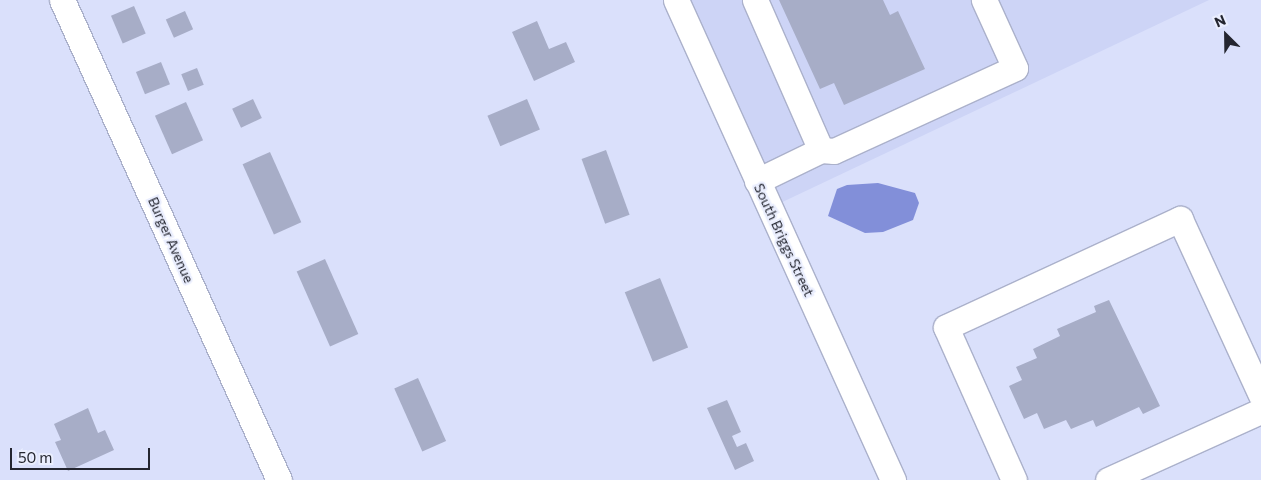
<!DOCTYPE html>
<html>
<head>
<meta charset="utf-8">
<style>
  body { margin:0 }
  #map { position:relative; width:1261px; height:480px; overflow:hidden; background:#dae0fb; font-family:Commissioner,sans-serif }
  div>[style] { position:absolute }
  .built>* { inset:0; background:#cdd4f6 }
  .water>* { inset:0; background:#828fd9 }
  .building>* { inset:0; background:#a7adc7; transform-origin:0 0 }
  .roads { filter:drop-shadow(1px 0 #abb1cb) drop-shadow(-1px 0 #abb1cb) drop-shadow(0 1px #abb1cb) drop-shadow(0 -1px #abb1cb) }
  .minor>* { height:25px; margin:-12.5px; padding:0 12.5px; transform-origin:12.5px; border-radius:12.5px; background:#fff }
  span { translate:-50% -50%; white-space:nowrap; text-align:center; line-height:1.15; -webkit-text-stroke:4.5px #eaeefe; paint-order:stroke }
  .street-label { font-size:14px; color:#242630 }
  .north { position:absolute; left:1201px; top:10px; width:50px; height:50px; -webkit-text-stroke:4px #eaeefe; paint-order:stroke; rotate:337deg; font-size:14px; font-weight:700; line-height:20px; text-align:center; color:#242630 }
  .north::after { content:''; display:block; margin:auto; width:18px; height:22px; background:#242630; clip-path:polygon(50% 0,100% 100%,50% 72%,0 100%) }
  .scale { position:absolute; left:10px; top:448px; width:140px; height:22px; box-sizing:border-box; border:2px solid #242630; border-top:0; padding-left:6px; font-size:15px; line-height:18px; white-space:nowrap; color:#242630; -webkit-text-stroke:4px #eaeefe; paint-order:stroke }
</style>
</head>
<body>
<div id="map">
  <div class="built">
    <i style="clip-path:polygon(681px 0,1209px 0,774px 206px)"></i>
  </div>
  <div class="water">
    <i style="clip-path:polygon(878px 183px,915px 193px,919px 203px,913px 220px,883px 232px,865px 233px,828px 216px,837px 189px,847px 185px)"></i>
  </div>
  <div class="building">
    <i style="clip-path:polygon(779px 0,883px 0,890px 15px,898px 11px,925px 69px,844px 105px,834px 83px,820px 89px)"></i>
    <i style="left:134px;top:6px;width:30px;height:25px;rotate:67deg"></i>
    <i style="left:185px;top:11px;width:20px;height:21px;rotate:66deg"></i>
    <i style="clip-path:polygon(537px 21px,549px 49px,566px 42px,575px 62px,534px 81px,512px 32px)"></i>
    <i style="left:161px;top:62px;width:24px;height:27px;rotate:68deg"></i>
    <i style="left:197px;top:68px;width:18px;height:17px;rotate:68deg"></i>
    <i style="left:253px;top:99px;width:21px;height:23px;rotate:65deg"></i>
    <i style="left:527px;top:99px;width:33px;height:43px;rotate:67deg"></i>
    <i style="left:186px;top:102px;width:42px;height:34px;rotate:66deg"></i>
    <i style="left:606px;top:150px;width:69px;height:26px;rotate:70deg"></i>
    <i style="left:270px;top:152px;width:77px;height:30px;rotate:66deg"></i>
    <i style="left:325px;top:259px;width:82px;height:31px;rotate:66deg"></i>
    <i style="left:660px;top:278px;width:75px;height:38px;rotate:68deg"></i>
    <i style="clip-path:polygon(1109px 300px,1160px 406px,1143px 414px,1139px 407px,1096px 427px,1093px 420px,1071px 429px,1066px 420px,1044px 429px,1037px 413px,1024px 419px,1009px 386px,1022px 380px,1016px 367px,1037px 358px,1033px 349px,1060px 336px,1057px 329px,1096px 312px,1094px 306px)"></i>
    <i style="left:418px;top:378px;width:69px;height:26px;rotate:66deg"></i>
    <i style="clip-path:polygon(727px 400px,741px 432px,732px 436px,737px 447px,746px 443px,754px 461px,735px 470px,707px 408px)"></i>
    <i style="clip-path:polygon(88px 408px,98px 433px,105px 430px,114px 450px,68px 471px,55px 442px,61px 440px,54px 424px)"></i>
  </div>
  <div class="roads">
    <div class="minor">
      <i style="left:62px;top:0;width:527px;rotate:65.67deg"></i>
      <i style="left:676px;top:0;width:527px;rotate:65.67deg"></i>
      <i style="left:755px;top:0;width:164px;rotate:66.3deg"></i>
      <i style="left:757px;top:181px;width:71px;rotate:-25.8deg"></i>
      <i style="left:821px;top:150px;width:13px;rotate:4deg"></i>
      <i style="left:834px;top:151px;width:199px;rotate:-24.6deg"></i>
      <i style="left:1015px;top:68px;width:75px;rotate:-114.5deg"></i>
      <i style="left:1014px;top:480px;width:167px;rotate:-114deg"></i>
      <i style="left:946px;top:327px;width:258px;rotate:-24.8deg"></i>
      <i style="left:1180px;top:219px;width:194px;rotate:65.3deg"></i>
      <i style="left:1108px;top:480px;width:168px;rotate:-24.3deg"></i>
    </div>
  </div>
  <div class="street-label">
    <span style="left:171px;top:240px;rotate:66deg">Burger Avenue</span>
    <span style="left:784px;top:240px;rotate:65deg">South Briggs Street</span>
  </div>
  <div class="north">N</div>
  <div class="scale">50 m</div>
</div>
</body>
</html>
